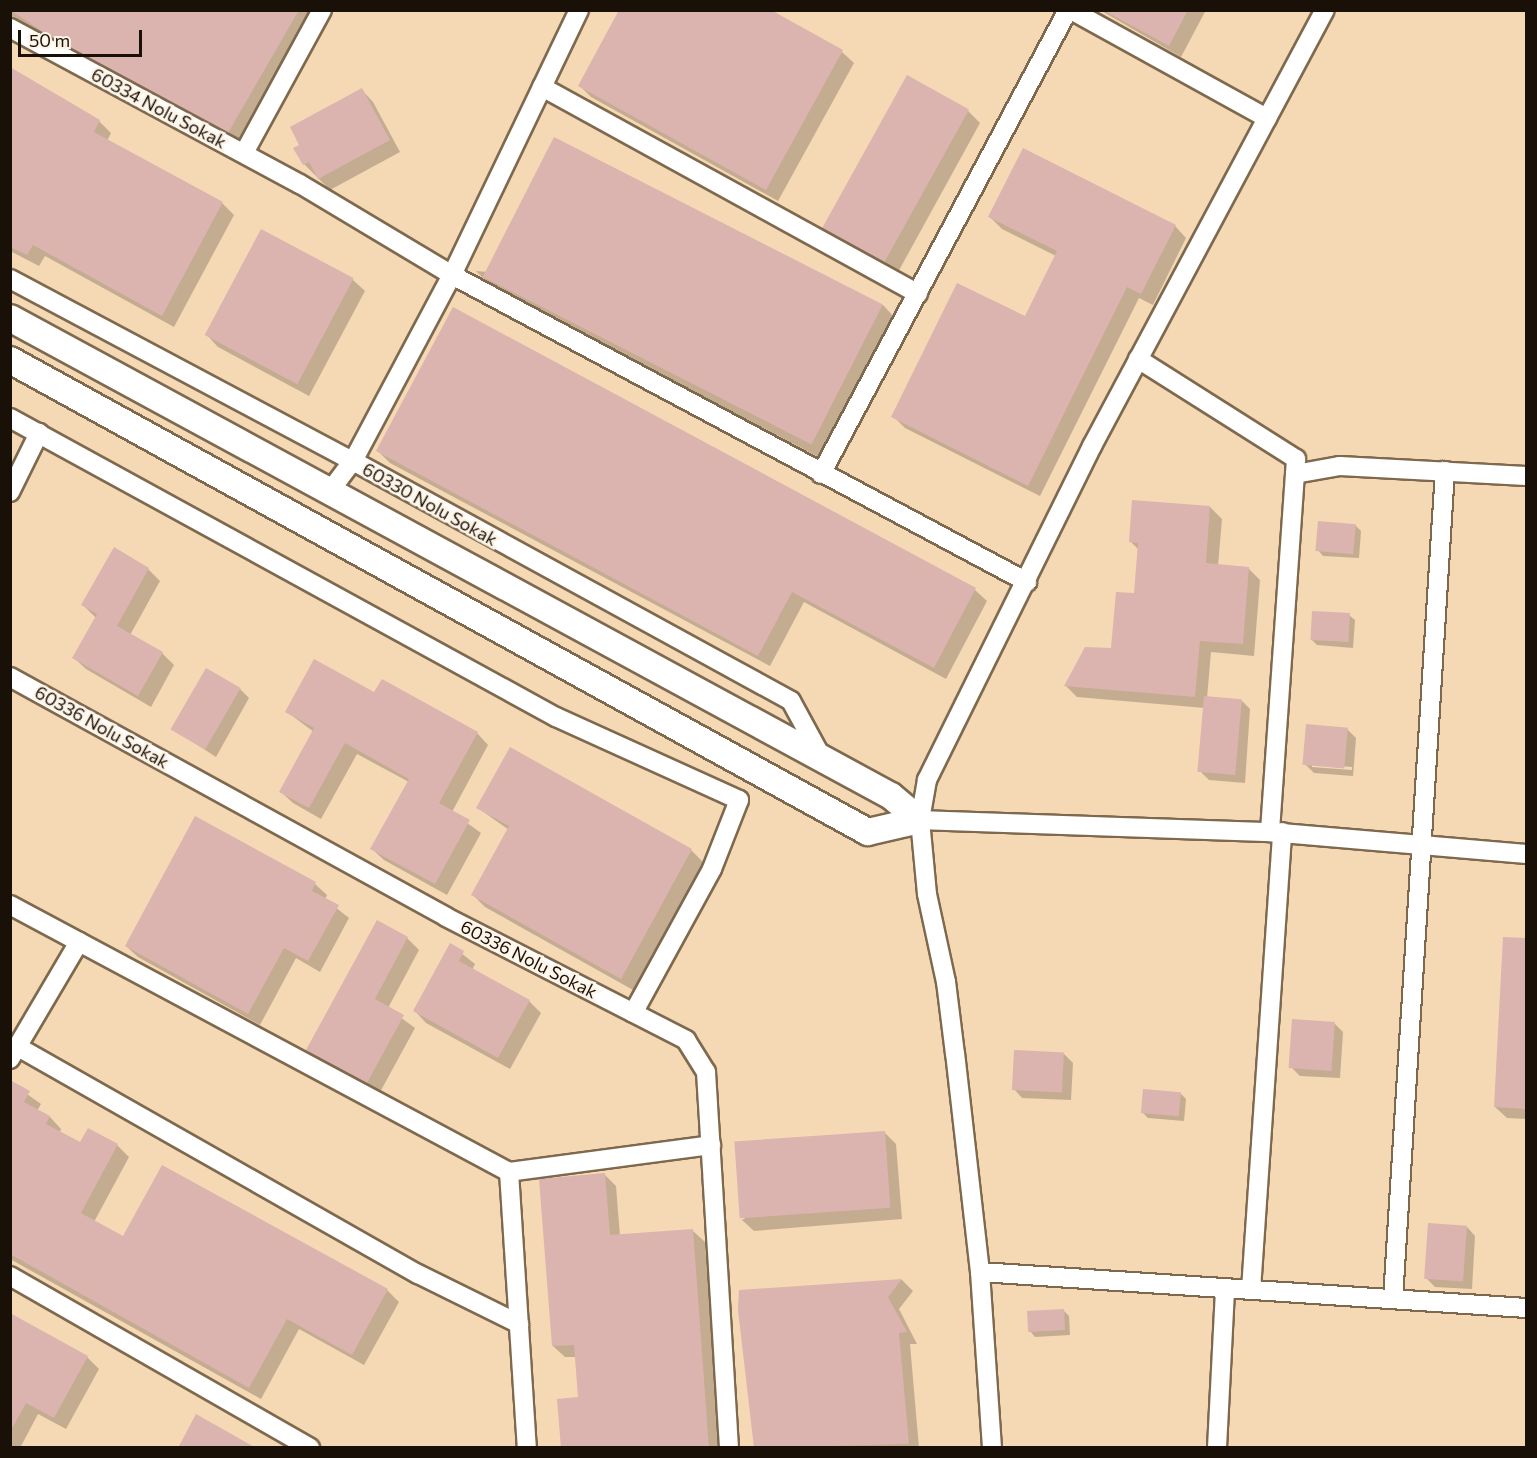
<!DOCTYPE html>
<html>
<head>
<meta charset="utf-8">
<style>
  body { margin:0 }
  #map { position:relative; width:1537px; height:1458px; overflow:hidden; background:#fde4c7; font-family:Commissioner,sans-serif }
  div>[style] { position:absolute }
  .built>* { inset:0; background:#f5d8b4; transform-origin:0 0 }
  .shadow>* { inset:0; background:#0003 }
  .building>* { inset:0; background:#dbb3af; transform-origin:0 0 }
  .roads { filter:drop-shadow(2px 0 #7e694e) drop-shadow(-2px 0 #7e694e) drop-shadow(0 2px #7e694e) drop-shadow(0 -2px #7e694e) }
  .street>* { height:18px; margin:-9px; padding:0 9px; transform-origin:9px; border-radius:9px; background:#fff }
  .secondary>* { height:26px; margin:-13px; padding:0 13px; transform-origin:13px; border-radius:13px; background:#fff }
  span { translate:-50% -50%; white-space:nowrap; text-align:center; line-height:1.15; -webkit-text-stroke:5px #fef4e8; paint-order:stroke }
  .street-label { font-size:18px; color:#191107 }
  .frame { position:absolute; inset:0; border:12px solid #191107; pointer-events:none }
  .scale { position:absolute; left:18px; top:30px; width:124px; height:27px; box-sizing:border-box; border:3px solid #191107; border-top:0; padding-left:8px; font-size:18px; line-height:21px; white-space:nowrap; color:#191107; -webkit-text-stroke:4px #fef4e8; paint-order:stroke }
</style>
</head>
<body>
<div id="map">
  <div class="built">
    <i style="left:10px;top:11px;width:1516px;height:1436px"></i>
  </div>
  <div class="shadow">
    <i style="clip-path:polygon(10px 10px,317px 10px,240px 143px,10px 16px)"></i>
    <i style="clip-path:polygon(1100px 10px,1206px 10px,1181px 57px)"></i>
    <i style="clip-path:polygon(842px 52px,854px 63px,778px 201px,591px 97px,580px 86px)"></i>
    <i style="clip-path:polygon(10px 68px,99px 121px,111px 133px,107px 141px,222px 203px,234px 215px,174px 327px,45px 256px,39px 266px,10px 251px)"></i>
    <i style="clip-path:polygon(362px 90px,373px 102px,400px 152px,330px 190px,304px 164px)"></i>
    <i style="clip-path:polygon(968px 111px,980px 123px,897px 274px,836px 240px,824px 228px)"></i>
    <i style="clip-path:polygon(990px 217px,1175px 226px,1186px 238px,1153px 305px,1139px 298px,1040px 496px,905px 428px,893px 416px,1025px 318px,1056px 256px,1002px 229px)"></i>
    <i style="clip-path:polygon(476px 271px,883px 305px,894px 317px,824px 460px,488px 283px)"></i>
    <i style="clip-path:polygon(353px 280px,365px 291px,309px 396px,218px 347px,207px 335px)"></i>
    <i style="clip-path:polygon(454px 309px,975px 590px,987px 601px,946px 679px,804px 602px,770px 666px,390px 463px,378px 451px)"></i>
    <i style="clip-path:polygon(1210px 507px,1222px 519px,1218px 566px,1248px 568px,1260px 580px,1254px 656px,1211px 652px,1207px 698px,1242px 701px,1250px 709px,1245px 783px,1209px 780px,1200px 771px,1205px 708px,1077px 697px,1066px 686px,1113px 649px,1136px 595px,1139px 550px,1130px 541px)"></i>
    <i style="clip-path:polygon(1355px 525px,1361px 531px,1359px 558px,1323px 556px,1318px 550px)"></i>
    <i style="clip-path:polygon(148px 569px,160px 581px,130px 635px,162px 653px,174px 665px,151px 707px,86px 669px,74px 658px,96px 618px,83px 605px)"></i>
    <i style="clip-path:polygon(1349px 615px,1355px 620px,1353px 648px,1317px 645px,1312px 640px)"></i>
    <i style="clip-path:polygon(240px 689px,249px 698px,216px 757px,173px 729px)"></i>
    <i style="clip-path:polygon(375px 694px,477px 733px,488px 745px,452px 812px,481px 833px,447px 895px,384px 860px,372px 849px,409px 782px,357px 754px,321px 819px,293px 803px,281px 792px,314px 732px,287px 712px)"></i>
    <i style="clip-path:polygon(evenodd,1347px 729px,1356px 738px,1353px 776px,1314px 773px,1305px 764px,1347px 729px,1312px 764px,1352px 767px,1352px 770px,1312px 767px,1312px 764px)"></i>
    <i style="clip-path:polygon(510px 749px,691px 850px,703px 862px,633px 990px,485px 907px,473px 895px,509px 830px,478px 808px)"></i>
    <i style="clip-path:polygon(196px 818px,315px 884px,327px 895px,325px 899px,349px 918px,320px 972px,296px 958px,260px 1025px,138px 957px,126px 946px)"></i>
    <i style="clip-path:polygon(378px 922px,407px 938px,419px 950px,388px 1008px,415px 1028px,379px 1094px,319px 1062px,307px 1050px)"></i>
    <i style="clip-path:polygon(1526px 940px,1526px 1119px,1507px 1118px,1495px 1107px)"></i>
    <i style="clip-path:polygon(451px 945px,475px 964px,472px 970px,529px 1001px,541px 1013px,510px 1069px,426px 1023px,415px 1011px)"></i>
    <i style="clip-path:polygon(1334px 1023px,1343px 1032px,1340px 1078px,1300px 1076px,1291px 1067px)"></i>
    <i style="clip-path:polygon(1064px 1054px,1073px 1063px,1071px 1100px,1022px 1098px,1014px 1089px)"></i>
    <i style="clip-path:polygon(10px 1082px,41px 1104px,37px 1111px,50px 1117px,61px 1129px,60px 1132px,81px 1144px,117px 1145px,129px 1157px,94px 1222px,124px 1238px,387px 1290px,399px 1302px,364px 1365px,299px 1329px,261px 1399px,10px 1259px)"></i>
    <i style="clip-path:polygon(1180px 1093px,1186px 1099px,1184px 1121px,1148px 1118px,1142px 1112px)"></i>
    <i style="clip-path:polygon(884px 1132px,896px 1144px,902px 1219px,754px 1231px,742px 1220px)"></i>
    <i style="clip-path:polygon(604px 1174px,616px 1186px,620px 1236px,693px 1231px,705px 1242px,719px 1448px,562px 1448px,579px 1399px,576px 1357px,565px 1357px,553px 1346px)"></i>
    <i style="clip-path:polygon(1467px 1227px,1475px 1236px,1472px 1289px,1435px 1287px,1426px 1278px)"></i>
    <i style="clip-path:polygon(902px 1280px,913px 1291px,899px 1309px,917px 1344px,910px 1344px,919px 1448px,756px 1448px,740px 1292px)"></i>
    <i style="clip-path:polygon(1064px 1311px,1069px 1316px,1070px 1335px,1035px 1337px,1030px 1331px)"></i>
    <i style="clip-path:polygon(10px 1315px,87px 1357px,99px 1369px,66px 1429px,38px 1414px,20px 1448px,10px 1448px)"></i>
  </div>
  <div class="building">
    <i style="clip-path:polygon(10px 10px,299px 10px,228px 133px,51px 37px)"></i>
    <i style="clip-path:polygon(619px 10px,771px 10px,843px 50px,766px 190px,578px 86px)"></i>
    <i style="clip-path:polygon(1103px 10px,1188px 10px,1169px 46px)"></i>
    <i style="clip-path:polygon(10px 67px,100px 120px,94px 132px,223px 202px,162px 316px,33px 245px,27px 255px,10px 247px)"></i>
    <i style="left:907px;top:75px;width:71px;height:176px;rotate:29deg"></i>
    <i style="clip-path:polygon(362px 88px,390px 140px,318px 179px,309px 162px,303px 165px,293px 148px,299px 145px,290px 127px)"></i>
    <i style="left:554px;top:137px;width:369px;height:157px;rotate:27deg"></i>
    <i style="clip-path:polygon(1023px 148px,1176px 225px,1141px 294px,1127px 287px,1028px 486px,891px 417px,957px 283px,1025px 316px,1057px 251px,988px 217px)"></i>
    <i style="left:261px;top:229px;width:105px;height:120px;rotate:28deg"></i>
    <i style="clip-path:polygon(453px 307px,976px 588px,934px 668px,792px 592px,758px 656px,376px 451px)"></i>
    <i style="clip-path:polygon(1132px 500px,1210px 506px,1206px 563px,1249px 567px,1243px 644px,1200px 641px,1195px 697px,1064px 686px,1085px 647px,1111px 648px,1116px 592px,1134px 593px,1138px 543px,1129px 542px)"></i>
    <i style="left:1318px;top:521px;width:38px;height:30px;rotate:5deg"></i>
    <i style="clip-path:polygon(114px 547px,149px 568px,117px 626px,163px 652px,138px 696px,72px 658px,97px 614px,81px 605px)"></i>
    <i style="left:1312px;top:611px;width:38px;height:29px;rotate:3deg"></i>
    <i style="clip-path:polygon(314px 659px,374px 692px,382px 679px,478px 732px,439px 803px,470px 820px,435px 884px,370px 849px,409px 779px,345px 743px,309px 808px,279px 792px,314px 728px,285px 712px)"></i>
    <i style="left:206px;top:668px;width:40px;height:71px;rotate:30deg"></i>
    <i style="left:1204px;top:696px;width:38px;height:76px;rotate:5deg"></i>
    <i style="left:1306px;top:724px;width:42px;height:41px;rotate:5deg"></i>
    <i style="clip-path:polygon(510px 747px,692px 849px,621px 979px,471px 895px,509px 826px,476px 808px)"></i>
    <i style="clip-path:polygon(195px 816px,316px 882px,312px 891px,339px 905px,308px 961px,284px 948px,248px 1014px,125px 946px)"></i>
    <i style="clip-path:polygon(377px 920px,408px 937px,375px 999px,404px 1015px,367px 1083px,306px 1050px)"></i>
    <i style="clip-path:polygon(1503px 937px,1527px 938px,1527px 1109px,1494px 1107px)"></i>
    <i style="clip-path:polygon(450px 943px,464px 951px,459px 961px,530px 1000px,498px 1058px,413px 1011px)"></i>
    <i style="left:1292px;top:1019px;width:43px;height:49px;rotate:4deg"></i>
    <i style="left:1014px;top:1050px;width:50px;height:40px;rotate:3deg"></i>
    <i style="clip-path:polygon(10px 1080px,30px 1091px,24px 1102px,50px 1116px,46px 1124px,80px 1142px,88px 1128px,118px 1144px,81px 1213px,123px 1236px,162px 1165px,388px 1289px,352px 1355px,287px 1319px,249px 1388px,10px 1254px)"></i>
    <i style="left:1143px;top:1089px;width:38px;height:24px;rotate:5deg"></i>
    <i style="left:885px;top:1131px;width:77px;height:151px;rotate:86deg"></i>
    <i style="clip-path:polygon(605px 1173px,610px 1235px,693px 1229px,709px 1448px,561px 1448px,557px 1399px,578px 1397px,574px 1345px,552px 1346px,539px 1179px)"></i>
    <i style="left:1428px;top:1223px;width:39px;height:56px;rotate:4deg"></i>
    <i style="clip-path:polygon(902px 1279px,888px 1297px,907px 1332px,899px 1333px,909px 1444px,754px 1448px,738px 1310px,739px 1290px)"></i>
    <i style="left:1064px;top:1309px;width:21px;height:37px;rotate:87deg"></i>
    <i style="clip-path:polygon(10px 1313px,88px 1356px,54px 1418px,26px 1403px,10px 1432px)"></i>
    <i style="clip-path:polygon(196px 1414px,256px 1448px,178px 1448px)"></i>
  </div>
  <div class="roads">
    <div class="street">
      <i style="left:1071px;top:10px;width:224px;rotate:28.9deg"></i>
      <i style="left:10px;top:28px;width:329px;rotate:28.3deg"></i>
      <i style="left:300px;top:184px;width:177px;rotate:30.9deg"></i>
      <i style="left:452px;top:275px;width:652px;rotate:28.1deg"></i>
      <i style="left:542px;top:87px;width:429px;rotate:28.8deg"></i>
      <i style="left:244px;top:153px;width:163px;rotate:-61.4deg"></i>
      <i style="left:10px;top:279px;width:388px;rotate:28deg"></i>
      <i style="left:353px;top:461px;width:499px;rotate:28.7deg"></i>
      <i style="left:791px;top:701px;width:65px;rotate:61.5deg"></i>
      <i style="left:1138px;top:359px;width:187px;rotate:32.3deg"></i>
      <i style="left:1296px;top:459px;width:374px;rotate:94deg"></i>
      <i style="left:10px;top:418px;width:623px;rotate:28.71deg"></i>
      <i style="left:556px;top:717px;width:201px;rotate:24.4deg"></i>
      <i style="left:739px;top:800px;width:74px;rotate:111.4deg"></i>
      <i style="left:712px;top:869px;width:164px;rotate:118.7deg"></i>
      <i style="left:821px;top:474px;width:526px;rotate:-61.97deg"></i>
      <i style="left:1295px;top:474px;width:46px;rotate:-10.1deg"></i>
      <i style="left:1340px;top:466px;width:186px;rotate:3.1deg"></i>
      <i style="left:330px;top:491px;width:38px;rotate:-53deg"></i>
      <i style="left:353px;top:461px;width:211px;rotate:-62deg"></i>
      <i style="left:452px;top:275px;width:294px;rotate:-64.4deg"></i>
      <i style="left:10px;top:492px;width:66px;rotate:-63.8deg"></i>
      <i style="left:10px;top:677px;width:498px;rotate:28.8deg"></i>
      <i style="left:446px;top:917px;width:270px;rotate:27.1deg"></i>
      <i style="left:686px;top:1040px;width:38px;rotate:58deg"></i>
      <i style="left:706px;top:1072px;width:377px;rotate:86.5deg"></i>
      <i style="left:920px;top:820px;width:350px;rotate:2deg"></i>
      <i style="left:1270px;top:832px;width:257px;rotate:4.9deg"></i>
      <i style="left:10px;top:905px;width:566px;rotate:28.15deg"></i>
      <i style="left:509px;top:1172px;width:204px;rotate:-7.6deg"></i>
      <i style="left:18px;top:1047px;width:460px;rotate:29.6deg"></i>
      <i style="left:418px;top:1274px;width:113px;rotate:26.3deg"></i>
      <i style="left:10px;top:1059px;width:136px;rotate:-59.5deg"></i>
      <i style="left:509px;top:1172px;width:277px;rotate:86.3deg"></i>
      <i style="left:980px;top:1272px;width:547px;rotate:3.77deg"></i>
      <i style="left:10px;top:1276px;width:346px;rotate:29.8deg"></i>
      <i style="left:1251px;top:1290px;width:459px;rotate:-86.1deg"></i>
      <i style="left:1393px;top:1299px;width:830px;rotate:-86.41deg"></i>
      <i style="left:992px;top:1448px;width:176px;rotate:-93.9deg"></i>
      <i style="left:980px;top:1272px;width:219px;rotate:-96.5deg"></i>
      <i style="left:955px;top:1054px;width:73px;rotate:-97.1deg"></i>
      <i style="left:946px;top:982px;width:90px;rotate:-102.2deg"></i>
      <i style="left:927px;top:894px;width:74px;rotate:-95.4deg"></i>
      <i style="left:920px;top:820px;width:41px;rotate:-80.1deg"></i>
      <i style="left:927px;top:780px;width:373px;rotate:-63.7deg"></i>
      <i style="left:1092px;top:446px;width:494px;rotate:-61.9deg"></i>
      <i style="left:1217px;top:1448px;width:160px;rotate:-87.1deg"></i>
    </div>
    <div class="secondary">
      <i style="left:10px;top:318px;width:1002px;rotate:28.48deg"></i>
      <i style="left:891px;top:796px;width:38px;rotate:40deg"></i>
      <i style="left:10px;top:360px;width:979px;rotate:28.82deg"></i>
      <i style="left:868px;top:832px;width:53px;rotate:-13deg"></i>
    </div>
  </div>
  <div class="street-label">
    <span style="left:159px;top:108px;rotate:28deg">60334 Nolu Sokak</span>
    <span style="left:430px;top:504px;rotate:29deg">60330 Nolu Sokak</span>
    <span style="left:102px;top:727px;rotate:29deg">60336 Nolu Sokak</span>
    <span style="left:529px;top:959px;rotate:27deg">60336 Nolu Sokak</span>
  </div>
  <div class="frame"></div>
  <div class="scale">50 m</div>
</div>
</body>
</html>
